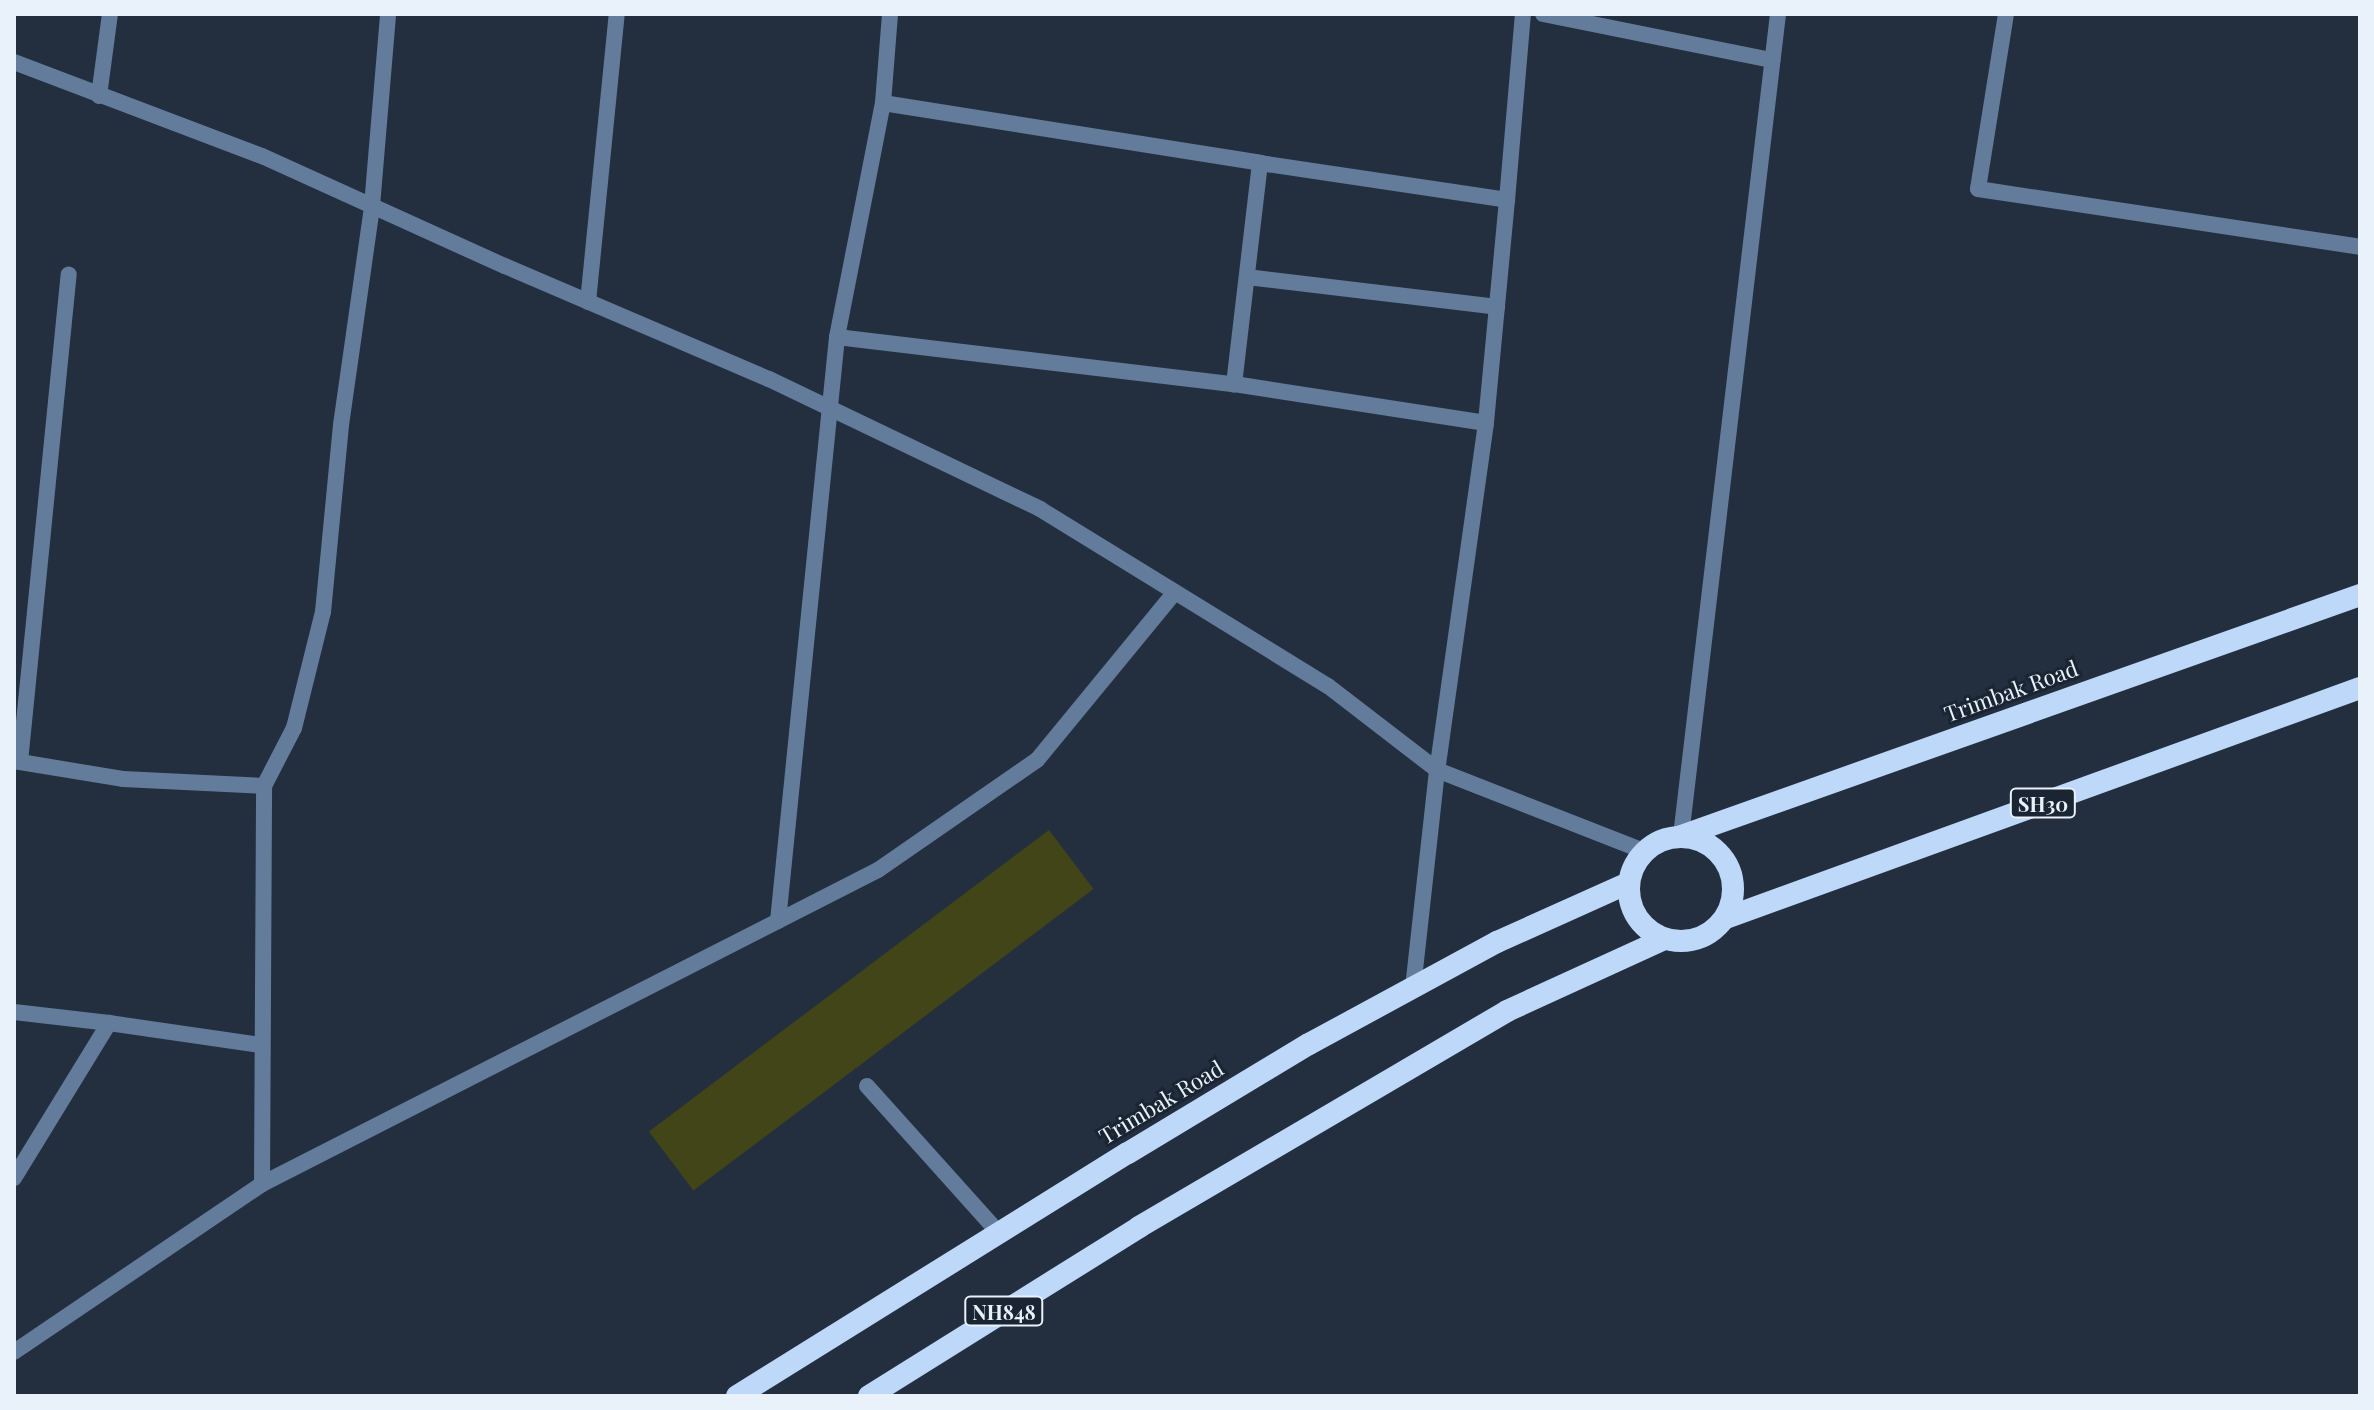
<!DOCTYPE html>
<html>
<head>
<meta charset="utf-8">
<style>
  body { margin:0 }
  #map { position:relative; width:2374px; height:1410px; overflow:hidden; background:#232f3e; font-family:"Playfair Display",serif }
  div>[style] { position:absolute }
  .building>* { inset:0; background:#424517; transform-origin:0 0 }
  .service>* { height:16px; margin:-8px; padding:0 8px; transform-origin:8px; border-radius:8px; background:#637c9c }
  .minor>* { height:16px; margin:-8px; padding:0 8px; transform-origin:8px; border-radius:8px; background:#637c9c }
  .tertiary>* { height:16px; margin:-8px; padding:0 8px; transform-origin:8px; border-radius:8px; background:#637c9c }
  .trunk>* { height:22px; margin:-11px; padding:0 11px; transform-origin:11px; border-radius:11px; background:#bed8fa }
  .trunk>.ring { margin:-11px; padding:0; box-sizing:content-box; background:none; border:22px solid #bed8fa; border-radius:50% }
  span { translate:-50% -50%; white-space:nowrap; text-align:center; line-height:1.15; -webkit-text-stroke:6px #1a2533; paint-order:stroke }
  .shield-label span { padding:2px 6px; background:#1a2533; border:2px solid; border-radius:6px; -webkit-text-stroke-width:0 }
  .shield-label { font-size:20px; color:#e9f1fa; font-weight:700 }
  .street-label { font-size:22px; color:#e9f1fa }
  .frame { position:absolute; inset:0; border:16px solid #e9f1fa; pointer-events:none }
</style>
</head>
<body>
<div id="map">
  <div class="building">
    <i style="left:1049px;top:830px;width:74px;height:501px;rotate:53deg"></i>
  </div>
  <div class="service">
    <i style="left:2006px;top:14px;width:177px;rotate:99.1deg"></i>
    <i style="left:1978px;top:189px;width:386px;rotate:8.6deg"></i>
    <i style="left:867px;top:1086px;width:198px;rotate:48.1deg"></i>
  </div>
  <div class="minor">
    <i style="left:1543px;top:14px;width:234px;rotate:11.4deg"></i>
    <i style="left:99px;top:96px;width:83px;rotate:-82.4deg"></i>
    <i style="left:883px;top:103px;width:382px;rotate:9deg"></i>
    <i style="left:1260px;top:163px;width:223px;rotate:96.7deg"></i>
    <i style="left:1234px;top:384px;width:255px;rotate:8.8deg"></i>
    <i style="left:1486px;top:423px;width:350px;rotate:98deg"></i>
    <i style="left:1260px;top:163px;width:250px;rotate:8.5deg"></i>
    <i style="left:1507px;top:200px;width:224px;rotate:95.4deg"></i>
    <i style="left:1507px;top:200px;width:187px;rotate:-85.1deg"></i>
    <i style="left:1247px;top:277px;width:252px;rotate:6.8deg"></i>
    <i style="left:588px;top:302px;width:289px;rotate:-84.3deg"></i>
    <i style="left:837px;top:337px;width:400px;rotate:6.8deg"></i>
    <i style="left:14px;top:761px;width:110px;rotate:9.4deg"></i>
    <i style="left:123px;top:779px;width:141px;rotate:2.8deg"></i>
    <i style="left:264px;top:786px;width:65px;rotate:-62.7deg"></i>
    <i style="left:294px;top:728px;width:120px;rotate:-76deg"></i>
    <i style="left:323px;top:612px;width:188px;rotate:-84.5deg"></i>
    <i style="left:341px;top:425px;width:221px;rotate:-81.9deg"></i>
    <i style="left:372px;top:206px;width:193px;rotate:-85.2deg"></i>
    <i style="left:20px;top:762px;width:490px;rotate:-84.3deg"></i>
    <i style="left:1681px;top:836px;width:828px;rotate:-83.27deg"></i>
    <i style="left:778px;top:921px;width:587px;rotate:-84.23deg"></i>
    <i style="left:837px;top:337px;width:238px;rotate:-78.9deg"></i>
    <i style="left:883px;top:103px;width:89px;rotate:-85.5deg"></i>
    <i style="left:14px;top:1012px;width:96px;rotate:6.6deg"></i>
    <i style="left:14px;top:1178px;width:182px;rotate:-58.5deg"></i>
    <i style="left:109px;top:1023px;width:153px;rotate:8.3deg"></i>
    <i style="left:262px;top:1184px;width:691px;rotate:-27.01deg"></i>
    <i style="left:878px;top:870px;width:193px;rotate:-34.7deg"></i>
    <i style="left:1037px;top:760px;width:217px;rotate:-50.6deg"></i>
    <i style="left:14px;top:1352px;width:300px;rotate:-34.1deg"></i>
    <i style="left:262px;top:1184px;width:398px;rotate:-89.7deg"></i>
  </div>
  <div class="tertiary">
    <i style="left:14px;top:62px;width:265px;rotate:20.8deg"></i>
    <i style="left:262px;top:156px;width:267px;rotate:24.4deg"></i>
    <i style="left:505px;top:266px;width:287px;rotate:23.2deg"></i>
    <i style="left:769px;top:379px;width:301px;rotate:25.6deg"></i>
    <i style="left:1040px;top:509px;width:338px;rotate:31.6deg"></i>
    <i style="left:1328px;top:686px;width:138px;rotate:37.6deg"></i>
    <i style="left:1437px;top:770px;width:222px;rotate:21.4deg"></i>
    <i style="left:1413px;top:988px;width:219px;rotate:-83.7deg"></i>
  </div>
  <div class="trunk">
    <i style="left:1681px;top:836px;width:721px;rotate:-19.54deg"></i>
    <i class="ring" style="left:1629px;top:837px;width:82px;height:82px"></i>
    <i style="left:1726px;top:918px;width:674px;rotate:-19.94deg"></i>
    <i style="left:737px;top:1396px;width:460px;rotate:-31.9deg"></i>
    <i style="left:1128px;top:1153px;width:211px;rotate:-31.1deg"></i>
    <i style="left:1309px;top:1044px;width:214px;rotate:-28.5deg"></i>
    <i style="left:1497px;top:942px;width:144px;rotate:-24.2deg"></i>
    <i style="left:869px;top:1396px;width:319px;rotate:-32deg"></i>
    <i style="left:1139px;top:1227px;width:427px;rotate:-30.4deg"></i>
    <i style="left:1507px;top:1011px;width:173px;rotate:-24.6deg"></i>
  </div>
  <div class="shield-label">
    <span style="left:2043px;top:803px">SH30</span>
    <span style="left:1004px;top:1311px">NH848</span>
  </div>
  <div class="street-label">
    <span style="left:2011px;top:691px;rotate:-20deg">Trimbak Road</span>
    <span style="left:1161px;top:1102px;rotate:-31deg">Trimbak Road</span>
  </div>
  <div class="frame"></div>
</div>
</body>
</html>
